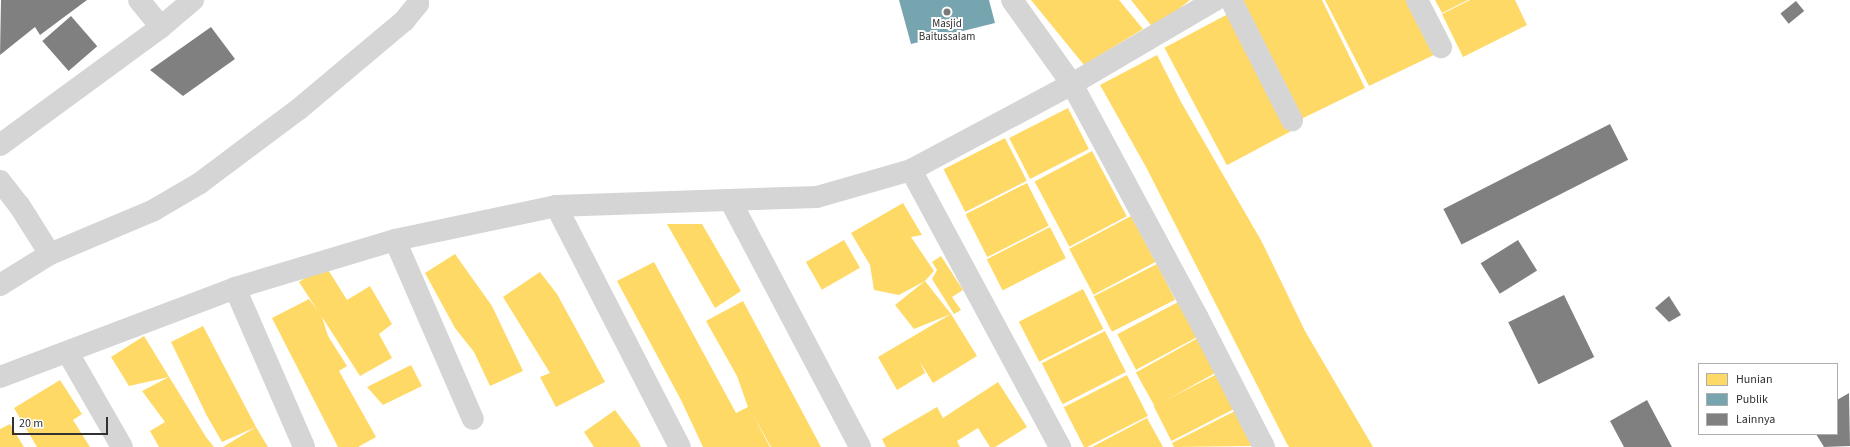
<!DOCTYPE html>
<html>
<head>
<meta charset="utf-8">
<style>
  body { margin:0 }
  #map { position:relative; width:1850px; height:447px; overflow:hidden; background:#fff; font-family:"Source Sans 3",sans-serif }
  div>[style] { position:absolute }
  .homes>* { inset:0; background:#ffd966; transform-origin:0 0 }
  .public>* { inset:0; background:#76a5af }
  .building>* { inset:0; background:#808080; transform-origin:0 0 }
  .minor>* { height:22px; margin:-11px; padding:0 11px; transform-origin:11px; border-radius:11px; background:#d5d5d5 }
  .dots>* { width:11px; height:11px; translate:-50% -50%; box-sizing:border-box; border:2px solid #fff; border-radius:50% }
  span { translate:-50% -50%; white-space:nowrap; text-align:center; line-height:1.15; -webkit-text-stroke:4px #fff; paint-order:stroke }
  .poi-label { font-size:11px; color:#313131 }
  .legend { position:absolute; left:1698px; top:363px; width:140px; height:72px; box-sizing:border-box; background:#fff; border:1px solid #adadad; margin:0; padding:5px 7px; list-style:none; font-size:12px; color:#313131 }
  .legend li { display:flex; align-items:center; gap:8px; height:20px }
  .legend b { width:20px; border:1px solid #adadad }
  .scale { position:absolute; left:12px; top:417px; width:96px; height:18px; box-sizing:border-box; border:2px solid #313131; border-top:0; padding-left:5px; font-size:12px; line-height:14px; white-space:nowrap; color:#313131; -webkit-text-stroke:3px #fff; paint-order:stroke }
</style>
</head>
<body>
<div id="map">
  <div class="homes">
    <i style="clip-path:polygon(1031px 0,1119px 0,1143px 29px,1084px 65px)"></i>
    <i style="clip-path:polygon(1131px 0,1190px 0,1154px 29px)"></i>
    <i style="clip-path:polygon(1241px 0,1322px 0,1365px 88px,1297px 121px)"></i>
    <i style="clip-path:polygon(1325px 0,1410px 0,1438px 53px,1369px 86px)"></i>
    <i style="clip-path:polygon(1435px 0,1468px 0,1442px 13px)"></i>
    <i style="clip-path:polygon(1470px 0,1515px 0,1527px 25px,1463px 57px,1442px 14px)"></i>
    <i style="left:1228px;top:14px;width:133px;height:72px;rotate:62deg"></i>
    <i style="clip-path:polygon(1157px 55px,1181px 102px,1262px 242px,1305px 331px,1373px 447px,1289px 447px,1287px 444px,1146px 167px,1100px 85px)"></i>
    <i style="left:1068px;top:108px;width:46px;height:66px;rotate:63deg"></i>
    <i style="left:1005px;top:138px;width:48px;height:69px;rotate:63deg"></i>
    <i style="left:1092px;top:151px;width:74px;height:65px;rotate:62deg"></i>
    <i style="left:1027px;top:183px;width:48px;height:69px;rotate:63deg"></i>
    <i style="clip-path:polygon(903px 203px,922px 235px,911px 237px,934px 271px,925px 281px,899px 295px,874px 290px,870px 265px,851px 233px)"></i>
    <i style="left:1131px;top:216px;width:52px;height:70px;rotate:62deg"></i>
    <i style="clip-path:polygon(667px 224px,702px 224px,741px 291px,715px 308px)"></i>
    <i style="left:1050px;top:227px;width:35px;height:71px;rotate:63deg"></i>
    <i style="left:844px;top:240px;width:32px;height:44px;rotate:60deg"></i>
    <i style="clip-path:polygon(455px 254px,492px 306px,523px 371px,490px 386px,474px 352px,455px 328px,425px 273px)"></i>
    <i style="clip-path:polygon(941px 256px,963px 290px,952px 297px,961px 310px,954px 314px,932px 279px,937px 270px,932px 262px)"></i>
    <i style="clip-path:polygon(654px 262px,736px 413px,748px 407px,737px 376px,706px 321px,743px 301px,821px 447px,771px 447px,752px 413px,770px 447px,703px 447px,681px 400px,617px 281px)"></i>
    <i style="left:1157px;top:264px;width:40px;height:71px;rotate:63deg"></i>
    <i style="clip-path:polygon(325px 265px,347px 300px,370px 286px,392px 324px,379px 334px,392px 358px,360px 376px,322px 317px,328px 336px,347px 366px,339px 371px,376px 437px,358px 447px,338px 447px,272px 318px,309px 299px,318px 311px,299px 282px)"></i>
    <i style="clip-path:polygon(540px 272px,557px 294px,605px 382px,556px 407px,540px 377px,550px 373px,503px 297px)"></i>
    <i style="clip-path:polygon(925px 281px,951px 314px,977px 356px,933px 383px,920px 362px,925px 373px,897px 390px,878px 357px,951px 314px,914px 329px,895px 305px)"></i>
    <i style="left:1083px;top:289px;width:45px;height:72px;rotate:63deg"></i>
    <i style="left:1180px;top:301px;width:40px;height:71px;rotate:62deg"></i>
    <i style="clip-path:polygon(203px 326px,256px 427px,268px 447px,223px 447px,256px 427px,222px 442px,207px 416px,171px 342px)"></i>
    <i style="left:1105px;top:331px;width:46px;height:71px;rotate:63deg"></i>
    <i style="clip-path:polygon(144px 336px,206px 437px,214px 447px,159px 447px,150px 431px,165px 422px,142px 391px,169px 377px,129px 386px,111px 357px)"></i>
    <i style="left:1198px;top:338px;width:39px;height:71px;rotate:61deg"></i>
    <i style="clip-path:polygon(411px 365px,422px 386px,383px 405px,367px 387px)"></i>
    <i style="left:1217px;top:374px;width:39px;height:71px;rotate:63deg"></i>
    <i style="left:1127px;top:375px;width:46px;height:71px;rotate:63deg"></i>
    <i style="clip-path:polygon(60px 380px,82px 414px,73px 420px,90px 447px,37px 447px,14px 408px)"></i>
    <i style="clip-path:polygon(998px 382px,1027px 427px,995px 447px,990px 447px,978px 428px,957px 441px,960px 447px,886px 447px,882px 439px,937px 407px,943px 418px)"></i>
    <i style="clip-path:polygon(615px 410px,638px 441px,641px 447px,594px 447px,584px 432px)"></i>
    <i style="clip-path:polygon(1235px 411px,1253px 446px,1174px 447px,1172px 443px)"></i>
    <i style="clip-path:polygon(1147px 418px,1163px 447px,1092px 447px)"></i>
    <i style="clip-path:polygon(10px 424px,24px 447px,0 447px,0 429px)"></i>
  </div>
  <div class="public">
    <i style="clip-path:polygon(899px 0,989px 0,995px 23px,911px 44px)"></i>
  </div>
  <div class="building">
    <i style="clip-path:polygon(87px 0,40px 35px,35px 27px,0 55px,1px 0)"></i>
    <i style="left:1796px;top:1px;width:13px;height:20px;rotate:51deg"></i>
    <i style="left:71px;top:16px;width:40px;height:38px;rotate:49deg"></i>
    <i style="clip-path:polygon(211px 27px,235px 59px,183px 96px,150px 70px)"></i>
    <i style="left:1610px;top:124px;width:40px;height:187px;rotate:63deg"></i>
    <i style="left:1518px;top:240px;width:36px;height:44px;rotate:58deg"></i>
    <i style="left:1564px;top:295px;width:69px;height:62px;rotate:64deg"></i>
    <i style="clip-path:polygon(1669px 296px,1681px 315px,1669px 322px,1655px 308px)"></i>
    <i style="clip-path:polygon(1849px 393px,1850px 446px,1824px 447px,1816px 434px,1837px 434px,1837px 400px)"></i>
    <i style="clip-path:polygon(1647px 400px,1672px 447px,1624px 447px,1610px 421px)"></i>
  </div>
  <div class="minor">
    <i style="left:139px;top:0;width:35px;rotate:51deg"></i>
    <i style="left:1012px;top:0;width:103px;rotate:54.5deg"></i>
    <i style="left:1072px;top:84px;width:264px;rotate:61.7deg"></i>
    <i style="left:1197px;top:316px;width:147px;rotate:62.9deg"></i>
    <i style="left:1231px;top:0;width:135px;rotate:63.1deg"></i>
    <i style="left:1417px;top:0;width:53px;rotate:62.9deg"></i>
    <i style="left:0;top:145px;width:200px;rotate:-36.2deg"></i>
    <i style="left:161px;top:27px;width:42px;rotate:-40.2deg"></i>
    <i style="left:911px;top:170px;width:315px;rotate:61.7deg"></i>
    <i style="left:0;top:181px;width:31px;rotate:52deg"></i>
    <i style="left:19px;top:205px;width:58px;rotate:57.7deg"></i>
    <i style="left:50px;top:254px;width:59px;rotate:148.2deg"></i>
    <i style="left:730px;top:200px;width:279px;rotate:62.2deg"></i>
    <i style="left:556px;top:206px;width:271px;rotate:62.8deg"></i>
    <i style="left:395px;top:240px;width:195px;rotate:66.5deg"></i>
    <i style="left:50px;top:254px;width:113px;rotate:-22.9deg"></i>
    <i style="left:154px;top:210px;width:53px;rotate:-30.4deg"></i>
    <i style="left:200px;top:183px;width:124px;rotate:-36.8deg"></i>
    <i style="left:299px;top:109px;width:137px;rotate:-40deg"></i>
    <i style="left:404px;top:21px;width:22px;rotate:-51deg"></i>
    <i style="left:418px;top:4px;width:4px;rotate:-90deg"></i>
    <i style="left:235px;top:288px;width:173px;rotate:66.5deg"></i>
    <i style="left:68px;top:353px;width:108px;rotate:60.1deg"></i>
    <i style="left:0;top:377px;width:251px;rotate:-20.7deg"></i>
    <i style="left:235px;top:288px;width:167px;rotate:-16.7deg"></i>
    <i style="left:395px;top:240px;width:165px;rotate:-11.9deg"></i>
    <i style="left:556px;top:206px;width:261px;rotate:-2deg"></i>
    <i style="left:817px;top:197px;width:98px;rotate:-16deg"></i>
    <i style="left:911px;top:170px;width:183px;rotate:-28.1deg"></i>
    <i style="left:1072px;top:84px;width:166px;rotate:-30.4deg"></i>
  </div>
  <div class="dots">
    <i style="left:947px;top:12px;background:#797979"></i>
  </div>
  <div class="poi-label">
    <span style="left:947px;top:31px">Masjid<br>Baitussalam</span>
  </div>
  <ul class="legend">
  <li><b style="height:11px;background:#ffd966"></b>Hunian</li>
  <li><b style="height:11px;background:#76a5af"></b>Publik</li>
  <li><b style="height:11px;background:#808080"></b>Lainnya</li>
  </ul>
  <div class="scale">20 m</div>
</div>
</body>
</html>
